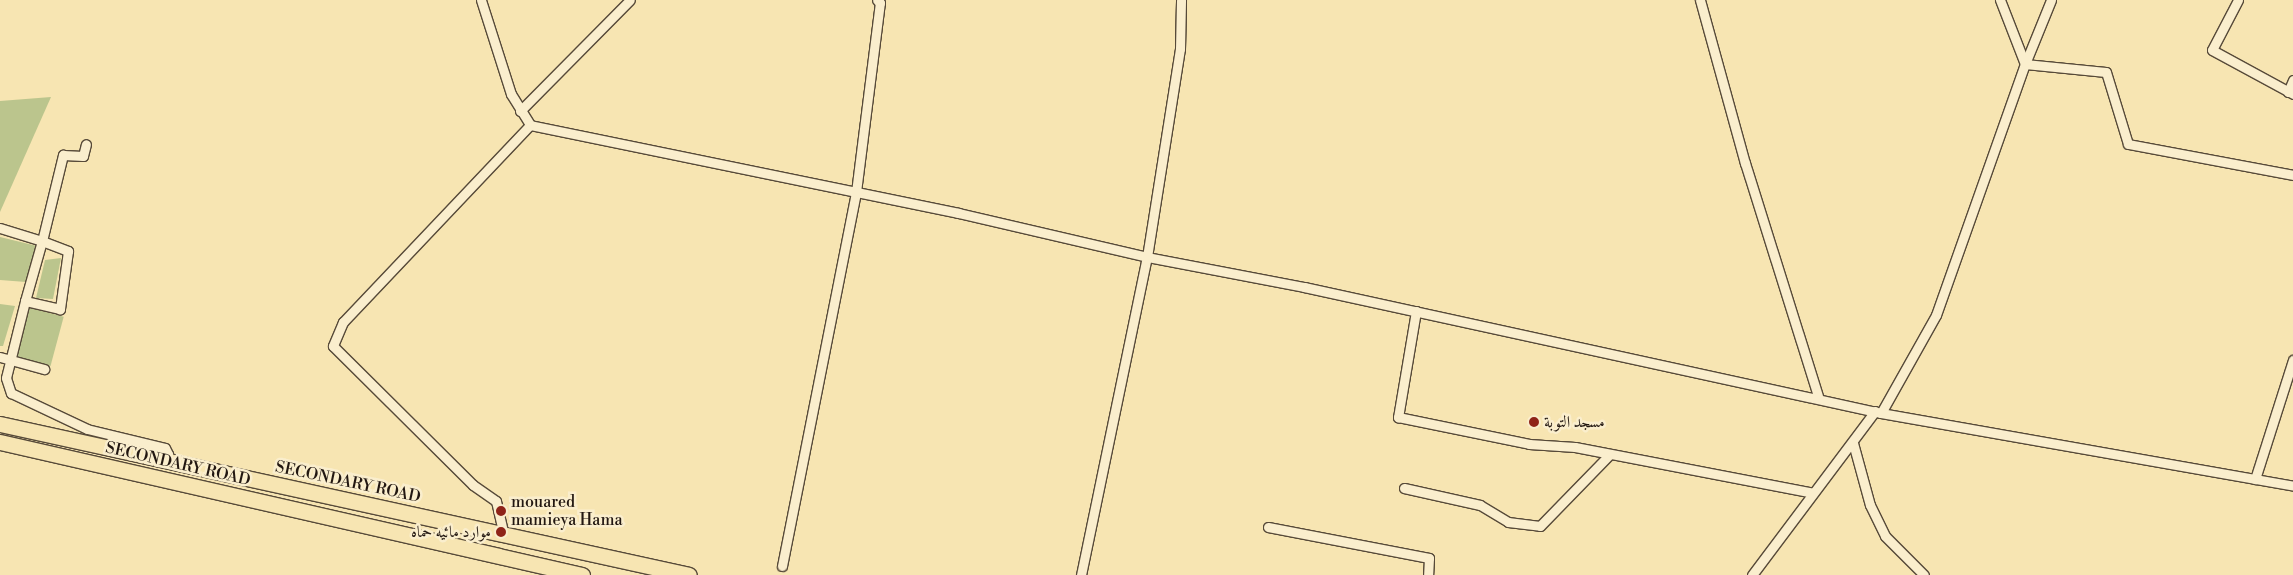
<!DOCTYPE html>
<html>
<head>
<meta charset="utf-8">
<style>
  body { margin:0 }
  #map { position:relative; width:2293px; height:575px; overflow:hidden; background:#f7e5b2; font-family:"Libre Bodoni",Amiri,serif }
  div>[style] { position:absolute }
  .green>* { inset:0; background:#bbc58d; transform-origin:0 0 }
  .roads { filter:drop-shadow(1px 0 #574a39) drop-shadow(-1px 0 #574a39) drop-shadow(0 1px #574a39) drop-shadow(0 -1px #574a39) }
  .street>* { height:9px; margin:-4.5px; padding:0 4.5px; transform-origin:4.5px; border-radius:4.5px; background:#faeecd }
  .primary>* { height:15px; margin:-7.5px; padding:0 7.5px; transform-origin:7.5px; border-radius:7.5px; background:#f7e5b2 }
  .dots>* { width:14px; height:14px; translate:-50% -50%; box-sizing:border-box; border:2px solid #faeecd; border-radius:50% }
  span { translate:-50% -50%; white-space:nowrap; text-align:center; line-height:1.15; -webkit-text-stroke:5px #faeecd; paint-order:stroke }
  .poi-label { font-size:16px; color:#221711 }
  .left { translate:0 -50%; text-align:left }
  .right { translate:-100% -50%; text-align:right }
  .street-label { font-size:16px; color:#221711 }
</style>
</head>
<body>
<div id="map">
  <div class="green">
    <i style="clip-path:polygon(51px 97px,0 212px,0 101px)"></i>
    <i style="clip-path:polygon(0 237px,37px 246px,26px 282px,0 280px)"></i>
    <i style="clip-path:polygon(61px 258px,53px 299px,36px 298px,45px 260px)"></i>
    <i style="clip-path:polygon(0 304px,15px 306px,3px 346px,0 346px)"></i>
    <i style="left:27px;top:307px;width:38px;height:51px;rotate:15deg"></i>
  </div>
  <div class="roads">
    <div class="street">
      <i style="left:481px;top:0;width:99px;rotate:72.3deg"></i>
      <i style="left:511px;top:94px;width:36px;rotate:58deg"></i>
      <i style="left:530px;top:125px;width:272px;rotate:133.5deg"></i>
      <i style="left:343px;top:322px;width:26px;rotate:113deg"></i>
      <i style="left:333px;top:346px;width:197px;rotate:44.8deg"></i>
      <i style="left:473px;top:485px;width:28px;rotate:35deg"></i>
      <i style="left:496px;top:501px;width:32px;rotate:77deg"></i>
      <i style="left:1700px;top:0;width:169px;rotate:74.6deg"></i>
      <i style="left:1745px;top:163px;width:244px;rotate:72.6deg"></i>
      <i style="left:2051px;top:0;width:69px;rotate:112.1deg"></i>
      <i style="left:2025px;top:64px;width:81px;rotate:5.6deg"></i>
      <i style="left:2106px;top:72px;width:75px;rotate:73deg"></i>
      <i style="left:2128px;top:144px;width:168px;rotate:10.6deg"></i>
      <i style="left:2238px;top:0;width:56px;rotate:117.5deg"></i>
      <i style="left:2212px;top:50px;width:92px;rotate:28.5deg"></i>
      <i style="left:2288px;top:92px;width:13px;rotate:-67deg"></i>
      <i style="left:520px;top:111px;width:156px;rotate:-45.3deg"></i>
      <i style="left:530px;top:125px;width:437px;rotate:11.6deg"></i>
      <i style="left:958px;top:213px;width:194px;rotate:13.1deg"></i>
      <i style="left:1147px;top:257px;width:160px;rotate:10.8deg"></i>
      <i style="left:1304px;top:287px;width:591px;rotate:12.32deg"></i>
      <i style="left:1881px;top:413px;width:418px;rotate:10deg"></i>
      <i style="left:0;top:228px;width:44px;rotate:17.2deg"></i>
      <i style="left:42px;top:241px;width:89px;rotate:-76.3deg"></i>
      <i style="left:63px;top:155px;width:20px;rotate:3deg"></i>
      <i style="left:83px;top:156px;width:12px;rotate:-76deg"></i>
      <i style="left:25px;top:301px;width:62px;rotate:-74.2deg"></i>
      <i style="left:42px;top:241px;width:28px;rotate:21deg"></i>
      <i style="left:68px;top:251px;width:59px;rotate:97.9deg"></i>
      <i style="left:60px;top:309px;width:36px;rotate:-167deg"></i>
      <i style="left:25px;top:301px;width:79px;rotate:103.9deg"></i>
      <i style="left:6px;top:378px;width:16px;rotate:72deg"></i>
      <i style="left:11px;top:393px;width:84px;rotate:25.3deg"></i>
      <i style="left:87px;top:429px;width:80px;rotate:13.7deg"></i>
      <i style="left:165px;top:448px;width:7px;rotate:63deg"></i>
      <i style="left:168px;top:454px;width:9px;rotate:96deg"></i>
      <i style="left:1416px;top:311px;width:108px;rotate:99.6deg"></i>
      <i style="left:1398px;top:417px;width:134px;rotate:11.6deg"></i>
      <i style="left:1529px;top:444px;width:46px;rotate:3.7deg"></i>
      <i style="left:1575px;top:447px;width:242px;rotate:10.9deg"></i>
      <i style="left:0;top:357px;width:46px;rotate:15.3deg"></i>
      <i style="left:1881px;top:413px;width:112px;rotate:-60.7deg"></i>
      <i style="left:1936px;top:315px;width:266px;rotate:-70.5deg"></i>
      <i style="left:2025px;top:64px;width:69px;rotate:-111.3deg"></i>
      <i style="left:1853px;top:443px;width:64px;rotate:74.7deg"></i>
      <i style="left:1870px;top:505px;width:34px;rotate:64deg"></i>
      <i style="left:1885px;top:536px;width:55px;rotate:45deg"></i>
      <i style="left:2255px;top:479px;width:125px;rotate:-72.3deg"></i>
      <i style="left:1404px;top:488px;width:78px;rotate:12.6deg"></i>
      <i style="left:1480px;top:505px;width:33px;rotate:31deg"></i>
      <i style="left:1508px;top:522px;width:32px;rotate:7deg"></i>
      <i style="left:1540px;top:526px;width:100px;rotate:-45.8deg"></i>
      <i style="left:1268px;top:527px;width:164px;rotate:10.9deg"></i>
      <i style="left:1429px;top:558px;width:17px;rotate:93deg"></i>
      <i style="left:782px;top:566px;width:381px;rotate:-78.8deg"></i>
      <i style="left:856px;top:192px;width:191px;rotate:-82.8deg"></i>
      <i style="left:880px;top:3px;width:4px;rotate:-135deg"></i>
      <i style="left:1081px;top:575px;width:325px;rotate:-78.3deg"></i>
      <i style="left:1147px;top:257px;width:211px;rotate:-81deg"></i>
      <i style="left:1180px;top:49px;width:49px;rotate:-88.8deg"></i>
      <i style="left:1752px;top:575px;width:205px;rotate:-53.1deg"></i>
    </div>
    <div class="primary">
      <i style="left:0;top:424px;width:705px;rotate:12.36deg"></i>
      <i style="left:0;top:442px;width:597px;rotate:12.87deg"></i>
    </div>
  </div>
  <div class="dots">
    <i style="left:1534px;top:422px;background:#8f2418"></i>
    <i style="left:501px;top:511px;background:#8f2418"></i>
    <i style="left:501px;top:532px;background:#8f2418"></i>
  </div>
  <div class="poi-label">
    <span class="left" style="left:1544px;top:422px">مسجد التوبة</span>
    <span class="left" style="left:511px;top:511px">mouared<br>mamieya Hama</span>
    <span class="right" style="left:491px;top:532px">موارد مائيه حماه</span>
  </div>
  <div class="street-label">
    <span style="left:178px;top:464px;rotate:13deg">SECONDARY ROAD</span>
    <span style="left:348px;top:482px;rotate:12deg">SECONDARY ROAD</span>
  </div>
</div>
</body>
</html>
